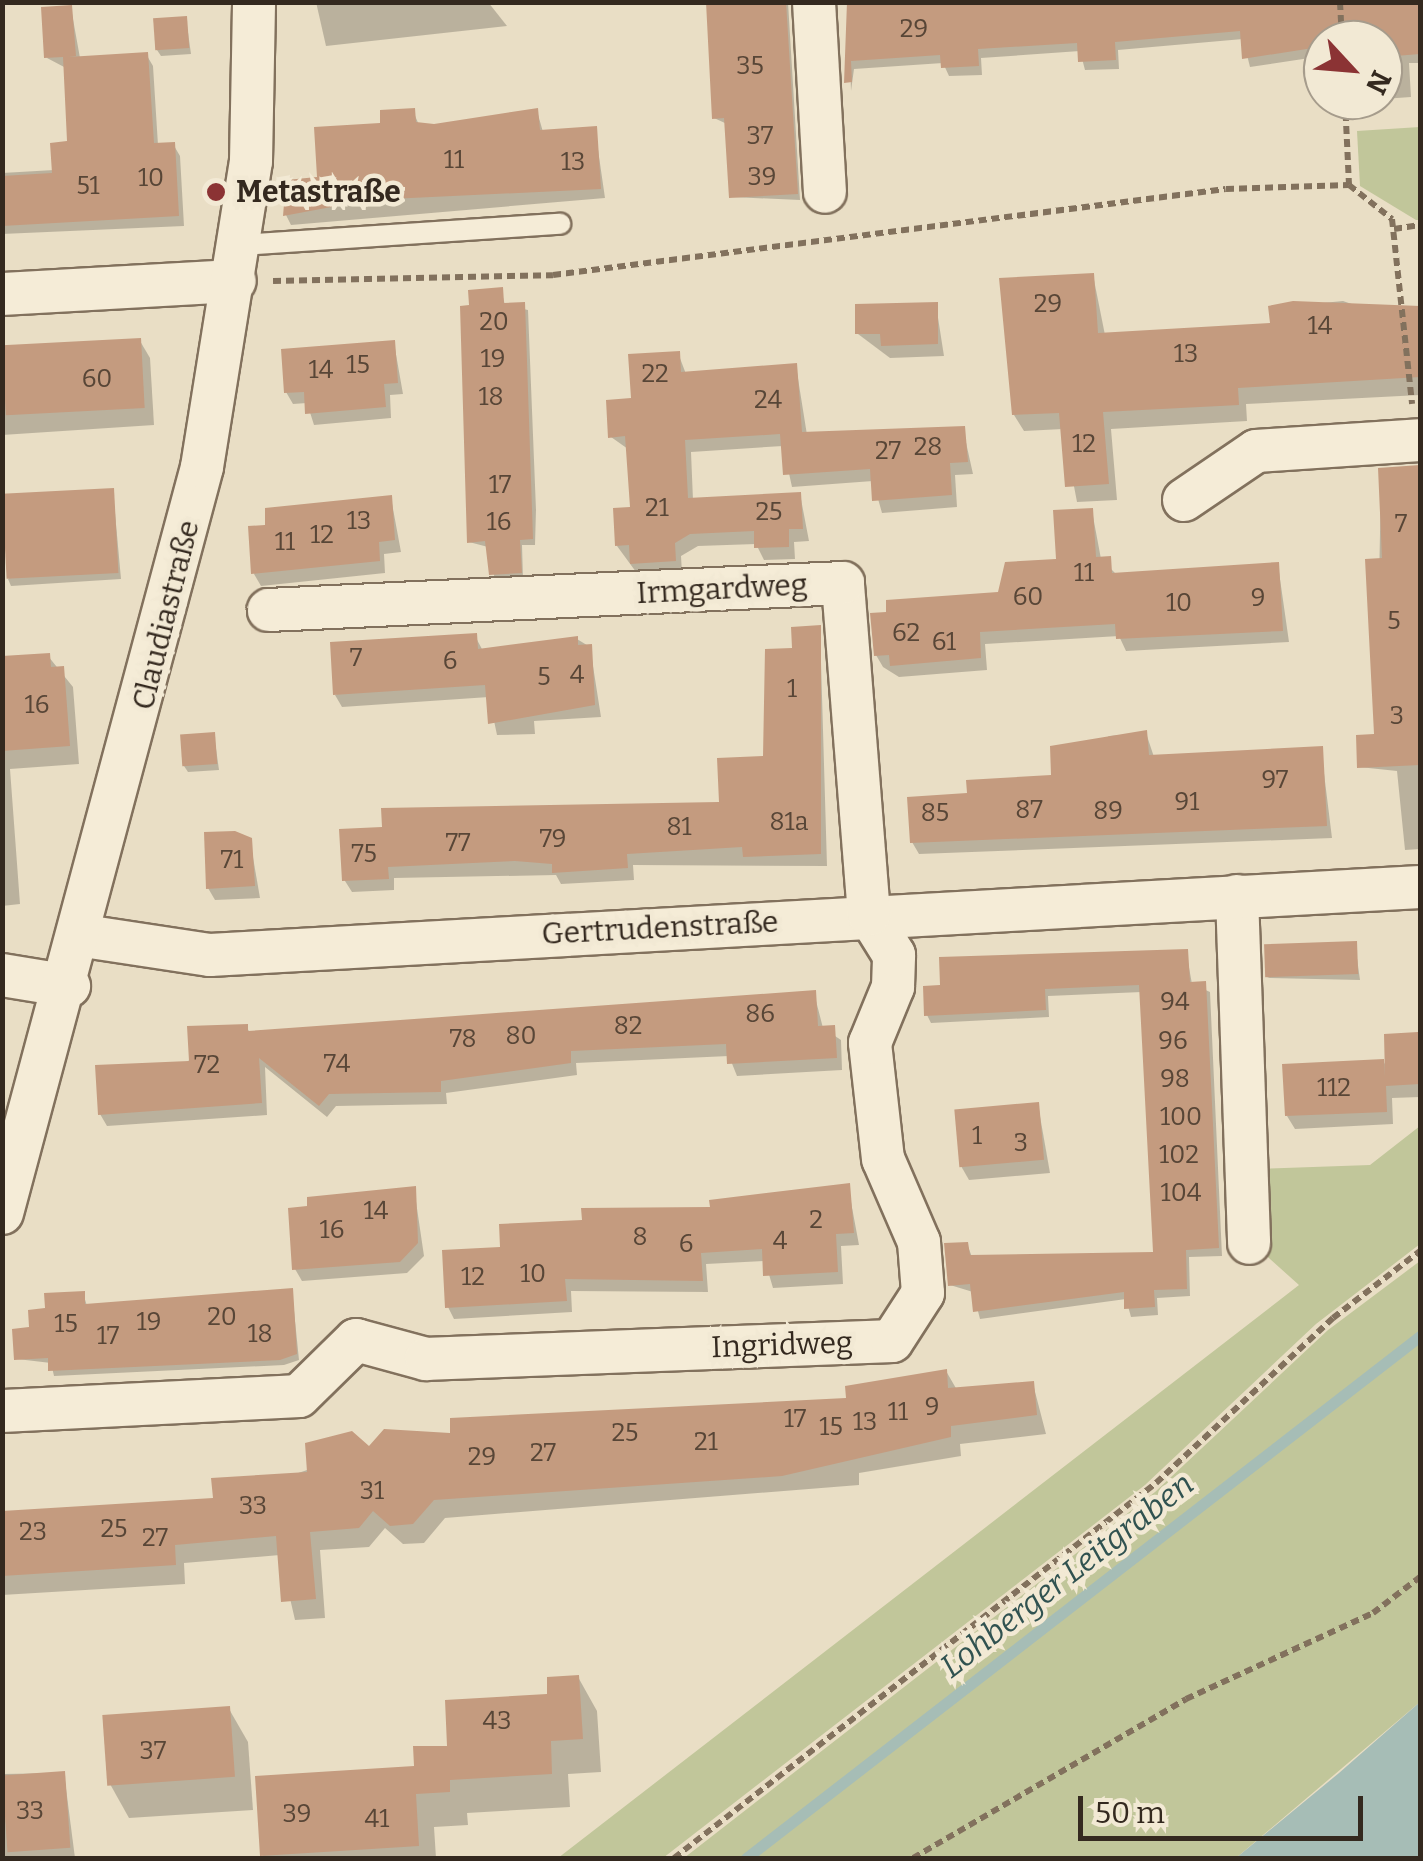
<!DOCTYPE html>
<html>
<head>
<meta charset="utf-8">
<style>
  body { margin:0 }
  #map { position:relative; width:1423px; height:1861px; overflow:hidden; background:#e9dec5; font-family:Bitter,serif }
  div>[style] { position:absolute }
  .green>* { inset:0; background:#c1c69a }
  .water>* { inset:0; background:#a6bdb6 }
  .shadow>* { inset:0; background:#0003 }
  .stream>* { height:11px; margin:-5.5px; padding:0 5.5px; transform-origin:5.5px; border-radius:5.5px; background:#a6bdb6 }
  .building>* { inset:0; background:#c49b7f; transform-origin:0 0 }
  .path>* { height:6px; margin-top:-3px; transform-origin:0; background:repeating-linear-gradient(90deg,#82715d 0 8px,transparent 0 13px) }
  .roads { filter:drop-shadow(2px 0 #82715d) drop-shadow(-2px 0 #82715d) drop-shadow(0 2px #82715d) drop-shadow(0 -2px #82715d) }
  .service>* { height:20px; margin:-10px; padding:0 10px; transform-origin:10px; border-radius:10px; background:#f5ecd7 }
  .minor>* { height:42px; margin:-21px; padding:0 21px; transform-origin:21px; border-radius:21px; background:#f5ecd7 }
  .dots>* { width:28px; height:28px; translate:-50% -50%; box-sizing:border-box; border:5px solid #f2e9d4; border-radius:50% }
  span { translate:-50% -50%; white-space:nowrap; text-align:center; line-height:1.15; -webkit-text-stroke:9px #f2e9d4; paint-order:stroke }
  .number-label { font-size:25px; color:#584637 }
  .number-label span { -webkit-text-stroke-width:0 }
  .poi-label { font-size:30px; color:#34291f; font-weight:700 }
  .left { translate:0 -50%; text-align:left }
  .street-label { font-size:30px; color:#34291f }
  .water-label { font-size:32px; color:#305250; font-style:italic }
  .frame { position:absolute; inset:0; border:5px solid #34291f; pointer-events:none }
  .north { position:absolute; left:1303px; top:20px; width:100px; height:100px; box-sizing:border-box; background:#f2e9d4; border:2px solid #a69c8c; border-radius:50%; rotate:116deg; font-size:28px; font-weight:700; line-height:40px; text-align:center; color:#34291f }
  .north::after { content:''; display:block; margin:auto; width:35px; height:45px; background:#8b3334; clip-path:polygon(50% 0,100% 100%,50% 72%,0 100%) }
  .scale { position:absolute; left:1078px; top:1796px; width:285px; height:45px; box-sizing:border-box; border:5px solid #34291f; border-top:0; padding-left:12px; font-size:30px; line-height:35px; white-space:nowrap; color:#34291f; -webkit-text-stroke:8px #f2e9d4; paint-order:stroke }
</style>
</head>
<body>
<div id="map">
  <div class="green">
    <i style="clip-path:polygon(1420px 127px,1420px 220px,1416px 220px,1360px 186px,1357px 131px)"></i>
    <i style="clip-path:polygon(1420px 1126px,1420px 1244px,1316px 1324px,1145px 1485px,663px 1858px,558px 1858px,1299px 1285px,1261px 1251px,1258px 1169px,1370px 1165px)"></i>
    <i style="clip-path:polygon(1420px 1261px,1420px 1702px,1236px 1858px,684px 1858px,1155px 1492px,1328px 1330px)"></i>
  </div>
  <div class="water">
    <i style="clip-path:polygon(1420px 1702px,1420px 1858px,1236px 1858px,1339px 1773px)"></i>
  </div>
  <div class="shadow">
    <i style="clip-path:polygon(316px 2px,488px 2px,507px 26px,326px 46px)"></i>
    <i style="clip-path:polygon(709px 2px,788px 2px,800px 200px,732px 197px,727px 124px,714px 118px)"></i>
    <i style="clip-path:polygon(848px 2px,1420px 2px,1420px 63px,1409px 63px,1411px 97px,1383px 99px,1383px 40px,1323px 40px,1323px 56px,1250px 67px,1243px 39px,1118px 50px,1119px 69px,1085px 70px,1080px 51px,981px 58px,982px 75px,949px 76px,943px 63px,854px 69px,851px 91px)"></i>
    <i style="clip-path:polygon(71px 8px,80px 58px,146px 54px,153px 66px,158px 145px,173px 144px,180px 156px,184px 226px,2px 234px,2px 173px,54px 170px,70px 144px,66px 68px,47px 58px)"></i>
    <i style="clip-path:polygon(186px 18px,191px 54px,161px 56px,157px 50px)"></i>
    <i style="clip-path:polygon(413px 111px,419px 125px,434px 127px,537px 111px,543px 132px,595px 129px,605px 198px,291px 225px,286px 215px,320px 180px)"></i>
    <i style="clip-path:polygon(1093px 275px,1105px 335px,1272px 326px,1271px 308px,1343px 301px,1372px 311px,1420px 308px,1420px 395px,1246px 404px,1247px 421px,1111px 429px,1117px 500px,1077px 502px,1063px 429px,1024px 431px,1014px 415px)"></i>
    <i style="clip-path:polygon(501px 290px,505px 305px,528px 310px,536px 510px,535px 545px,522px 545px,523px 579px,495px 580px,488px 547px,469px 542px,471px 307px)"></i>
    <i style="clip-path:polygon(936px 305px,944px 356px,890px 358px,858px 334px)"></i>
    <i style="clip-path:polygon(140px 341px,150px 358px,154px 425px,2px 435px,2px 350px)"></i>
    <i style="clip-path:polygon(394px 343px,403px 394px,390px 395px,391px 418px,314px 425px,307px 403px,293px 404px,286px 392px)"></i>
    <i style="clip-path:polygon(678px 353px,686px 374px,796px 366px,807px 435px,963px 429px,973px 474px,955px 475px,957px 507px,882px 513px,873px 481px,792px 487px,783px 446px,691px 452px,693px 500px,800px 494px,809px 541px,794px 542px,795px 559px,764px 560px,756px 544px,698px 546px,681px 556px,682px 573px,639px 576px,617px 546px,633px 510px,628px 449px,611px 437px)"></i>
    <i style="clip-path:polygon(1420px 480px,1420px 849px,1405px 850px,1397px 771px,1359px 767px,1376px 736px,1381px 482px)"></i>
    <i style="clip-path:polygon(113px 491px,121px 579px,11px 586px,8px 579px)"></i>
    <i style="clip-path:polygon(391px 498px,401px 552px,384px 554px,385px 573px,261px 586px,254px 574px,268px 527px)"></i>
    <i style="clip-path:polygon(1092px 511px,1101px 559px,1117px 575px,1278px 565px,1289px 642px,1126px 651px,1119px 636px,985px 644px,987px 670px,899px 677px,883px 667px,876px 655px,1059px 562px)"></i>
    <i style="clip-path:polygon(820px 628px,827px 866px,633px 865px,634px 880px,561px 884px,556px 875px,394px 878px,394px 890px,352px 892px,345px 881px,342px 831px,722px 805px,765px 758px,795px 650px)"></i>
    <i style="clip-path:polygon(475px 636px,483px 651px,577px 639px,590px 647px,601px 717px,534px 721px,535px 734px,497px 735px,489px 697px,342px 707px,335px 695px)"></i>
    <i style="clip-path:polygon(48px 656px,73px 687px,79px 764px,10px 769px,20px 904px,2px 906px,2px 658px)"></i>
    <i style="clip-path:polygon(1146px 733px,1154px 757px,1321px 749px,1332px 838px,919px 854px,912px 842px,970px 795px,1054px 778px,1109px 736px)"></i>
    <i style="clip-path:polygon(214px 734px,219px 770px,188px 772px,184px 766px)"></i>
    <i style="clip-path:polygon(250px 840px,260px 898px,215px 900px,208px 888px)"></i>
    <i style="clip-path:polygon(1355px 944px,1360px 980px,1267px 978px)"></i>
    <i style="clip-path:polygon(1186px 951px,1192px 984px,1210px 992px,1222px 1256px,1189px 1257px,1190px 1296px,1157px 1298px,1158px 1315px,1131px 1317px,1126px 1299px,980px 1319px,973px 1292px,950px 1285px,967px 1244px,972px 1257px,1156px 1254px,1142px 992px,1048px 996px,1049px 1017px,931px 1023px,927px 1015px)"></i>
    <i style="clip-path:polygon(814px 993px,823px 1028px,841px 1040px,842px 1070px,737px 1076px,729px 1056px,576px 1063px,577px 1075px,446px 1093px,447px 1104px,336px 1106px,327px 1117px,265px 1067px,267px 1115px,107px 1126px,100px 1114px,246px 1026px,250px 1033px)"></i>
    <i style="clip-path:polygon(1386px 1037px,1420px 1040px,1420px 1097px,1392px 1098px,1393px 1124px,1295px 1129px,1287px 1116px,1383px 1061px,1388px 1069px)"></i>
    <i style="clip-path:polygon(1038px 1105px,1050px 1173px,969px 1180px,961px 1166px)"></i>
    <i style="clip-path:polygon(848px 1186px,859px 1245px,841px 1246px,843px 1284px,773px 1288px,765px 1261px,706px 1264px,708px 1292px,571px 1291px,572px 1312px,454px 1319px,448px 1307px,503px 1249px)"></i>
    <i style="clip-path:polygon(414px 1188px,424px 1256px,407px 1273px,302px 1281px,295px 1269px)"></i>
    <i style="clip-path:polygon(292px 1291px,299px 1360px,284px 1365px,54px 1376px,51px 1363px,17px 1359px,48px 1311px,83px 1293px,87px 1306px)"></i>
    <i style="clip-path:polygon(946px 1371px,957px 1390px,1033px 1384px,1046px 1434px,960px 1444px,961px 1456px,859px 1473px,859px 1485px,445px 1518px,424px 1543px,403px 1544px,385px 1528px,369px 1547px,320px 1550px,325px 1618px,295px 1620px,280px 1555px,184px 1563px,185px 1584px,2px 1595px,2px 1516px,216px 1501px,369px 1449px,849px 1400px,848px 1388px)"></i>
    <i style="clip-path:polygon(578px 1677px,597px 1711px,601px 1772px,568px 1774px,570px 1807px,467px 1813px,468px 1825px,434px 1827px,436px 1858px,262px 1856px)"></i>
    <i style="clip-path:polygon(229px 1709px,248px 1742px,253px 1810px,129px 1818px,110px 1784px)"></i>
    <i style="clip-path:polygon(64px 1773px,75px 1858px,2px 1858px,2px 1774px)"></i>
  </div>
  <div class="stream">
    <i style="left:746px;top:1858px;width:853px;rotate:-37.76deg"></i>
  </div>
  <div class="building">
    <i style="clip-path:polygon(706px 2px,786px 2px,798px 194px,729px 198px,724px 118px,712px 119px)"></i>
    <i style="clip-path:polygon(847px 2px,1420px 2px,1420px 54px,1383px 57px,1383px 37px,1242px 59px,1240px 31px,1115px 42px,1116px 60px,1078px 62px,1077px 43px,978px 49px,979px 66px,941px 68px,940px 55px,851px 61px,852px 82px,844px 83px)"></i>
    <i style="clip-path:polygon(72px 5px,76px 56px,68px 57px,148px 52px,154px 143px,175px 142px,179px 216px,2px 226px,2px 176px,52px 173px,50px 143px,67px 141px,63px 57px,44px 58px,41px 7px)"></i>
    <i style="left:187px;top:16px;width:32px;height:34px;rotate:86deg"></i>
    <i style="clip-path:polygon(415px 108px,416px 122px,434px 124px,538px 108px,540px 130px,597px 126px,601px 189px,369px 200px,283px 216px,286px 180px,317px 177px,314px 127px,380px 123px,380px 110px)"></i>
    <i style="clip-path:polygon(1094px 273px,1098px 333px,1270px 323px,1268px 306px,1293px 301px,1420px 306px,1420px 377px,1238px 388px,1239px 405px,1103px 412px,1109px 484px,1065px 487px,1059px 413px,1012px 415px,999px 278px)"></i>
    <i style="clip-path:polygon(503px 287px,504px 303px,525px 302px,533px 539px,520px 540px,522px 573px,489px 575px,485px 541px,467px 543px,460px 306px,469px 305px,468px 290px)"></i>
    <i style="clip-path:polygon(938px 302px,938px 344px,881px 346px,880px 334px,855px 334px,855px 304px)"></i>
    <i style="left:141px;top:338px;width:70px;height:139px;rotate:87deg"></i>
    <i style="clip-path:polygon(395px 340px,398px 383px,384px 384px,386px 407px,305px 414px,304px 392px,284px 393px,281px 349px)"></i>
    <i style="clip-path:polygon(680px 351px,681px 372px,797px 363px,802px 432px,965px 426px,968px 462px,950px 463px,952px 495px,872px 501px,870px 469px,783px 475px,780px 434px,685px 440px,688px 498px,801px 492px,803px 529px,789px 529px,789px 547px,754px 548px,754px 531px,690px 534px,675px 543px,676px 561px,630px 564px,629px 545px,615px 546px,613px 508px,630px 507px,625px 436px,608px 438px,606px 400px,631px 398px,628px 354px)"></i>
    <i style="clip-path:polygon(1420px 465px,1420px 765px,1357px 768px,1356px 735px,1374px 734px,1365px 559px,1382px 558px,1378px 468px)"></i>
    <i style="left:114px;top:488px;width:85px;height:112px;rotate:87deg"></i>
    <i style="clip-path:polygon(392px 495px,395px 540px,379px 542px,380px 561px,251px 574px,248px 526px,265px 525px,265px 508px)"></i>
    <i style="clip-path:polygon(1093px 508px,1096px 557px,1111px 556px,1112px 573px,1279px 562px,1283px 631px,1116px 639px,1115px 624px,980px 632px,981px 658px,890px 666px,889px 655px,874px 656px,870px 613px,886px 612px,886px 600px,998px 592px,1005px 562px,1056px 559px,1053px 510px)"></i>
    <i style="clip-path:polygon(821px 625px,821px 854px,743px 857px,742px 847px,627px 854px,628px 868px,552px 873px,552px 864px,515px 861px,388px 867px,389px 879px,342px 881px,339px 829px,382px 827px,381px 808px,719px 802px,717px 758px,763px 756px,765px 649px,792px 648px,791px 627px)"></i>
    <i style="clip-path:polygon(477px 633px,478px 649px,578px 636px,578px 645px,592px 644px,595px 705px,488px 724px,485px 685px,333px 695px,330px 642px)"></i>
    <i style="clip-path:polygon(50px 653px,51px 667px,64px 666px,70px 746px,2px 751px,2px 656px)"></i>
    <i style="clip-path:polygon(1147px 730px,1149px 755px,1323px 746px,1327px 826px,910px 843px,907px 797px,967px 793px,966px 780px,1051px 775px,1050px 746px)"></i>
    <i style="left:215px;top:732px;width:32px;height:35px;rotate:86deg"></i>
    <i style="clip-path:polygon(235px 831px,252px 838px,255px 886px,206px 889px,204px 832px)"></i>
    <i style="left:1357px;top:941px;width:33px;height:93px;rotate:88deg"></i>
    <i style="clip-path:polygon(1188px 949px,1190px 982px,1206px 981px,1219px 1248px,1186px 1250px,1187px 1289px,1154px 1290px,1155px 1307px,1124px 1309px,1124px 1292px,973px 1312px,970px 1284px,948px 1286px,944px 1243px,968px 1242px,970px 1255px,1153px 1252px,1139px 985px,1045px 989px,1046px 1010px,924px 1016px,923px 986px,940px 985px,939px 957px)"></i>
    <i style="clip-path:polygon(816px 990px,818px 1026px,835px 1025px,837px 1058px,727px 1064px,726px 1044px,571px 1051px,571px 1063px,441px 1081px,441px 1092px,329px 1094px,319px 1106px,259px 1058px,262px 1103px,98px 1115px,95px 1065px,189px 1061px,187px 1026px,248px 1024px,248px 1031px)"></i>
    <i style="clip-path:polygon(1418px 1032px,1420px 1084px,1386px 1086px,1387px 1112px,1285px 1116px,1282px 1064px,1384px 1059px,1385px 1077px,1384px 1034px)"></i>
    <i style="left:1039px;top:1102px;width:58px;height:85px;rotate:85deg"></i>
    <i style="clip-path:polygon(850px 1183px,854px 1233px,836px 1234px,838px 1272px,763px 1276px,762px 1249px,701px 1253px,703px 1281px,565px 1279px,567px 1301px,445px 1308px,442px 1250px,500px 1247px,499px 1224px,582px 1220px,581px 1208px,710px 1207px,709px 1200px)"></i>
    <i style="clip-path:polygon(416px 1186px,418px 1243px,400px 1262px,292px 1270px,288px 1208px,307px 1206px,307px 1197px)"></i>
    <i style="clip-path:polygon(293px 1288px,297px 1354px,280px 1360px,48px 1371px,48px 1358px,14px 1360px,12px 1329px,29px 1327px,28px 1310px,45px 1308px,44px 1293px,85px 1291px,85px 1304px)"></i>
    <i style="clip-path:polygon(947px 1369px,948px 1388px,1034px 1381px,1037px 1415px,951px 1426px,951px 1437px,782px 1476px,434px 1500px,413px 1524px,390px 1526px,373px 1511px,359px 1528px,310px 1532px,316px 1599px,281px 1602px,276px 1536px,175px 1545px,176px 1565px,2px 1576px,2px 1511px,213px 1498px,211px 1478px,307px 1472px,305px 1443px,352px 1431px,369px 1446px,384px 1429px,450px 1433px,450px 1418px,846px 1398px,845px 1386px)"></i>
    <i style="clip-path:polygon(579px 1675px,583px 1739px,551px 1741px,552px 1774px,450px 1780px,450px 1792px,416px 1794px,419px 1846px,260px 1856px,255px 1776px,414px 1766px,413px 1746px,447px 1746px,445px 1700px,547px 1694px,547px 1677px)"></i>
    <i style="left:230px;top:1706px;width:71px;height:128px;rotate:86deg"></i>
    <i style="left:65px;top:1771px;width:77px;height:63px;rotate:86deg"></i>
  </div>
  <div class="path">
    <i style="left:1340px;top:2px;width:38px;rotate:87deg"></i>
    <i style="left:1345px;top:100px;width:85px;rotate:87.3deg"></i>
    <i style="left:1394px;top:229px;width:26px;rotate:-9deg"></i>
    <i style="left:273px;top:281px;width:280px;rotate:-1.2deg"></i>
    <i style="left:553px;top:275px;width:678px;rotate:-7.28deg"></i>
    <i style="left:1226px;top:189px;width:123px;rotate:-1.9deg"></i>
    <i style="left:1349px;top:185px;width:55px;rotate:38.3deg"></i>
    <i style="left:1392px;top:219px;width:186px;rotate:83.8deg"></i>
    <i style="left:674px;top:1858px;width:611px;rotate:-37.88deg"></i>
    <i style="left:1156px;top:1483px;width:242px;rotate:-43deg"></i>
    <i style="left:1333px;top:1318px;width:110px;rotate:-37.6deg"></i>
    <i style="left:913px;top:1858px;width:316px;rotate:-30.2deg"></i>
    <i style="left:1186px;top:1699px;width:206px;rotate:-24.7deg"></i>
    <i style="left:1373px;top:1613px;width:59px;rotate:-37.5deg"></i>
  </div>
  <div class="roads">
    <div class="service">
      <i style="left:240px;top:245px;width:321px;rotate:-3.8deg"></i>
    </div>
    <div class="minor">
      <i style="left:814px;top:2px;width:190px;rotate:86.7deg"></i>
      <i style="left:2px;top:294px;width:233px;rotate:-3.2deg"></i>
      <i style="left:1184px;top:500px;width:87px;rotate:-34.2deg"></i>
      <i style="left:1256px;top:451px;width:164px;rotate:-3.8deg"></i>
      <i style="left:1237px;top:896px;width:347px;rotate:88deg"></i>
      <i style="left:84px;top:936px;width:127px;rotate:8.6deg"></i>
      <i style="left:210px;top:955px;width:1212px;rotate:-3.22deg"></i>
      <i style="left:2px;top:975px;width:68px;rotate:9.3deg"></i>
      <i style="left:2px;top:1213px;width:772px;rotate:-74.99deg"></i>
      <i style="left:202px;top:467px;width:310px;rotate:-80.9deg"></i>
      <i style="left:251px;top:161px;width:159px;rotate:-88.9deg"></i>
      <i style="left:2px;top:1411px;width:297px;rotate:-2.9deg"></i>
      <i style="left:299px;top:1396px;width:80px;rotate:-44.5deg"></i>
      <i style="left:356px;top:1340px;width:73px;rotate:15.2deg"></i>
      <i style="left:426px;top:1359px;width:466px;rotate:-2.2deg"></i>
      <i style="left:892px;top:1341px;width:57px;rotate:-57.1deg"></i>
      <i style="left:923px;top:1293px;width:51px;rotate:-94.5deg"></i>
      <i style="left:919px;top:1242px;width:90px;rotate:-113.4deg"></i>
      <i style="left:883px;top:1159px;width:117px;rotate:-96.4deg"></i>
      <i style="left:870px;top:1043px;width:61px;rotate:-67.7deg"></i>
      <i style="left:893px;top:987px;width:32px;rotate:-88deg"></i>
      <i style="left:894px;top:955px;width:47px;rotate:-122deg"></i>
      <i style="left:869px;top:915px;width:333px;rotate:-94.5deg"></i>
      <i style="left:843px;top:583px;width:575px;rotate:177.31deg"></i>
    </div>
  </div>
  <div class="dots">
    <i style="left:216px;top:192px;background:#8b3334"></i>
  </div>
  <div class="number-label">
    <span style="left:914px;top:29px">29</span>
    <span style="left:750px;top:66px">35</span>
    <span style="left:760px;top:136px">37</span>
    <span style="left:454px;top:160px">11</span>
    <span style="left:573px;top:162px">13</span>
    <span style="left:762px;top:177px">39</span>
    <span style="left:151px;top:178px">10</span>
    <span style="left:88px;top:186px">51</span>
    <span style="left:1048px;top:304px">29</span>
    <span style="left:494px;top:322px">20</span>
    <span style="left:1320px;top:326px">14</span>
    <span style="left:1186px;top:354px">13</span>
    <span style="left:493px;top:359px">19</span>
    <span style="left:358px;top:365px">15</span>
    <span style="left:321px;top:370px">14</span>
    <span style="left:655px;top:374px">22</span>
    <span style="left:97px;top:379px">60</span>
    <span style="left:491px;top:397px">18</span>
    <span style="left:768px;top:400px">24</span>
    <span style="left:1084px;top:444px">12</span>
    <span style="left:928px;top:447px">28</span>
    <span style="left:888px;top:451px">27</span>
    <span style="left:500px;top:485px">17</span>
    <span style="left:657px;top:508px">21</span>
    <span style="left:769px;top:512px">25</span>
    <span style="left:359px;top:521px">13</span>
    <span style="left:499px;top:522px">16</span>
    <span style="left:1401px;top:524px">7</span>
    <span style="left:322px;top:535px">12</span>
    <span style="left:285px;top:542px">11</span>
    <span style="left:1084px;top:573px">11</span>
    <span style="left:1028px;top:597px">60</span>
    <span style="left:1258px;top:598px">9</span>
    <span style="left:1179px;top:603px">10</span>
    <span style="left:1394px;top:621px">5</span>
    <span style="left:906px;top:633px">62</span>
    <span style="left:944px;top:642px">61</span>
    <span style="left:356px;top:658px">7</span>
    <span style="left:450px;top:661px">6</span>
    <span style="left:577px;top:675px">4</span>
    <span style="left:544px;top:677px">5</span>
    <span style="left:792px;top:689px">1</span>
    <span style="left:37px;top:705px">16</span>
    <span style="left:1397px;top:716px">3</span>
    <span style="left:1275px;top:780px">97</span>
    <span style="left:1187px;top:802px">91</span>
    <span style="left:1029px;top:810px">87</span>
    <span style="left:1108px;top:811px">89</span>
    <span style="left:935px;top:813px">85</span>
    <span style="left:789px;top:822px">81a</span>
    <span style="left:679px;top:827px">81</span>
    <span style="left:553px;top:839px">79</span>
    <span style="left:458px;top:843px">77</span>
    <span style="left:364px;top:854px">75</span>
    <span style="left:232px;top:860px">71</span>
    <span style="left:1175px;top:1002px">94</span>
    <span style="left:760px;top:1014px">86</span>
    <span style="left:628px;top:1026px">82</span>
    <span style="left:521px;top:1036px">80</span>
    <span style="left:463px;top:1039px">78</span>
    <span style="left:1173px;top:1041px">96</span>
    <span style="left:337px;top:1064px">74</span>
    <span style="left:207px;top:1065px">72</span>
    <span style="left:1175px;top:1079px">98</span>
    <span style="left:1334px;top:1088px">112</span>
    <span style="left:1181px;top:1117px">100</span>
    <span style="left:977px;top:1136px">1</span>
    <span style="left:1021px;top:1143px">3</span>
    <span style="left:1179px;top:1155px">102</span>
    <span style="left:1181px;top:1193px">104</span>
    <span style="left:376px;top:1211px">14</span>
    <span style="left:816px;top:1220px">2</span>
    <span style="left:332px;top:1230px">16</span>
    <span style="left:640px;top:1237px">8</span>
    <span style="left:780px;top:1241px">4</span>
    <span style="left:686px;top:1244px">6</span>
    <span style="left:533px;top:1274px">10</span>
    <span style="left:473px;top:1277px">12</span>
    <span style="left:222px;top:1317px">20</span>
    <span style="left:149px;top:1322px">19</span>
    <span style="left:66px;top:1324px">15</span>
    <span style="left:260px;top:1334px">18</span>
    <span style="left:108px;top:1336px">17</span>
    <span style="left:932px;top:1407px">9</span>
    <span style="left:898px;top:1412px">11</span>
    <span style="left:795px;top:1419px">17</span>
    <span style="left:865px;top:1422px">13</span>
    <span style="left:831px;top:1427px">15</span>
    <span style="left:625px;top:1433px">25</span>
    <span style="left:706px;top:1442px">21</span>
    <span style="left:543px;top:1453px">27</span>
    <span style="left:482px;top:1457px">29</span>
    <span style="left:372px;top:1491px">31</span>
    <span style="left:253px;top:1506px">33</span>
    <span style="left:114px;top:1529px">25</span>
    <span style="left:33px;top:1532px">23</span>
    <span style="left:155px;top:1538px">27</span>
    <span style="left:497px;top:1721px">43</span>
    <span style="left:153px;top:1751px">37</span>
    <span style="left:30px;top:1811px">33</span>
    <span style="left:297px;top:1814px">39</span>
    <span style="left:377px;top:1819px">41</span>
  </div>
  <div class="poi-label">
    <span class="left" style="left:236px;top:192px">Metastraße</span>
  </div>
  <div class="street-label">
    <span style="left:722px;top:589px;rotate:-3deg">Irmgardweg</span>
    <span style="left:166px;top:615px;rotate:-76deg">Claudiastraße</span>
    <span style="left:660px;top:928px;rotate:-3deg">Gertrudenstraße</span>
    <span style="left:782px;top:1345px;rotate:-2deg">Ingridweg</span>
  </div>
  <div class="water-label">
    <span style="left:1067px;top:1575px;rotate:-38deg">Lohberger Leitgraben</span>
  </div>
  <div class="frame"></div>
  <div class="north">N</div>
  <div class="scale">50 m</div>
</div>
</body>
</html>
